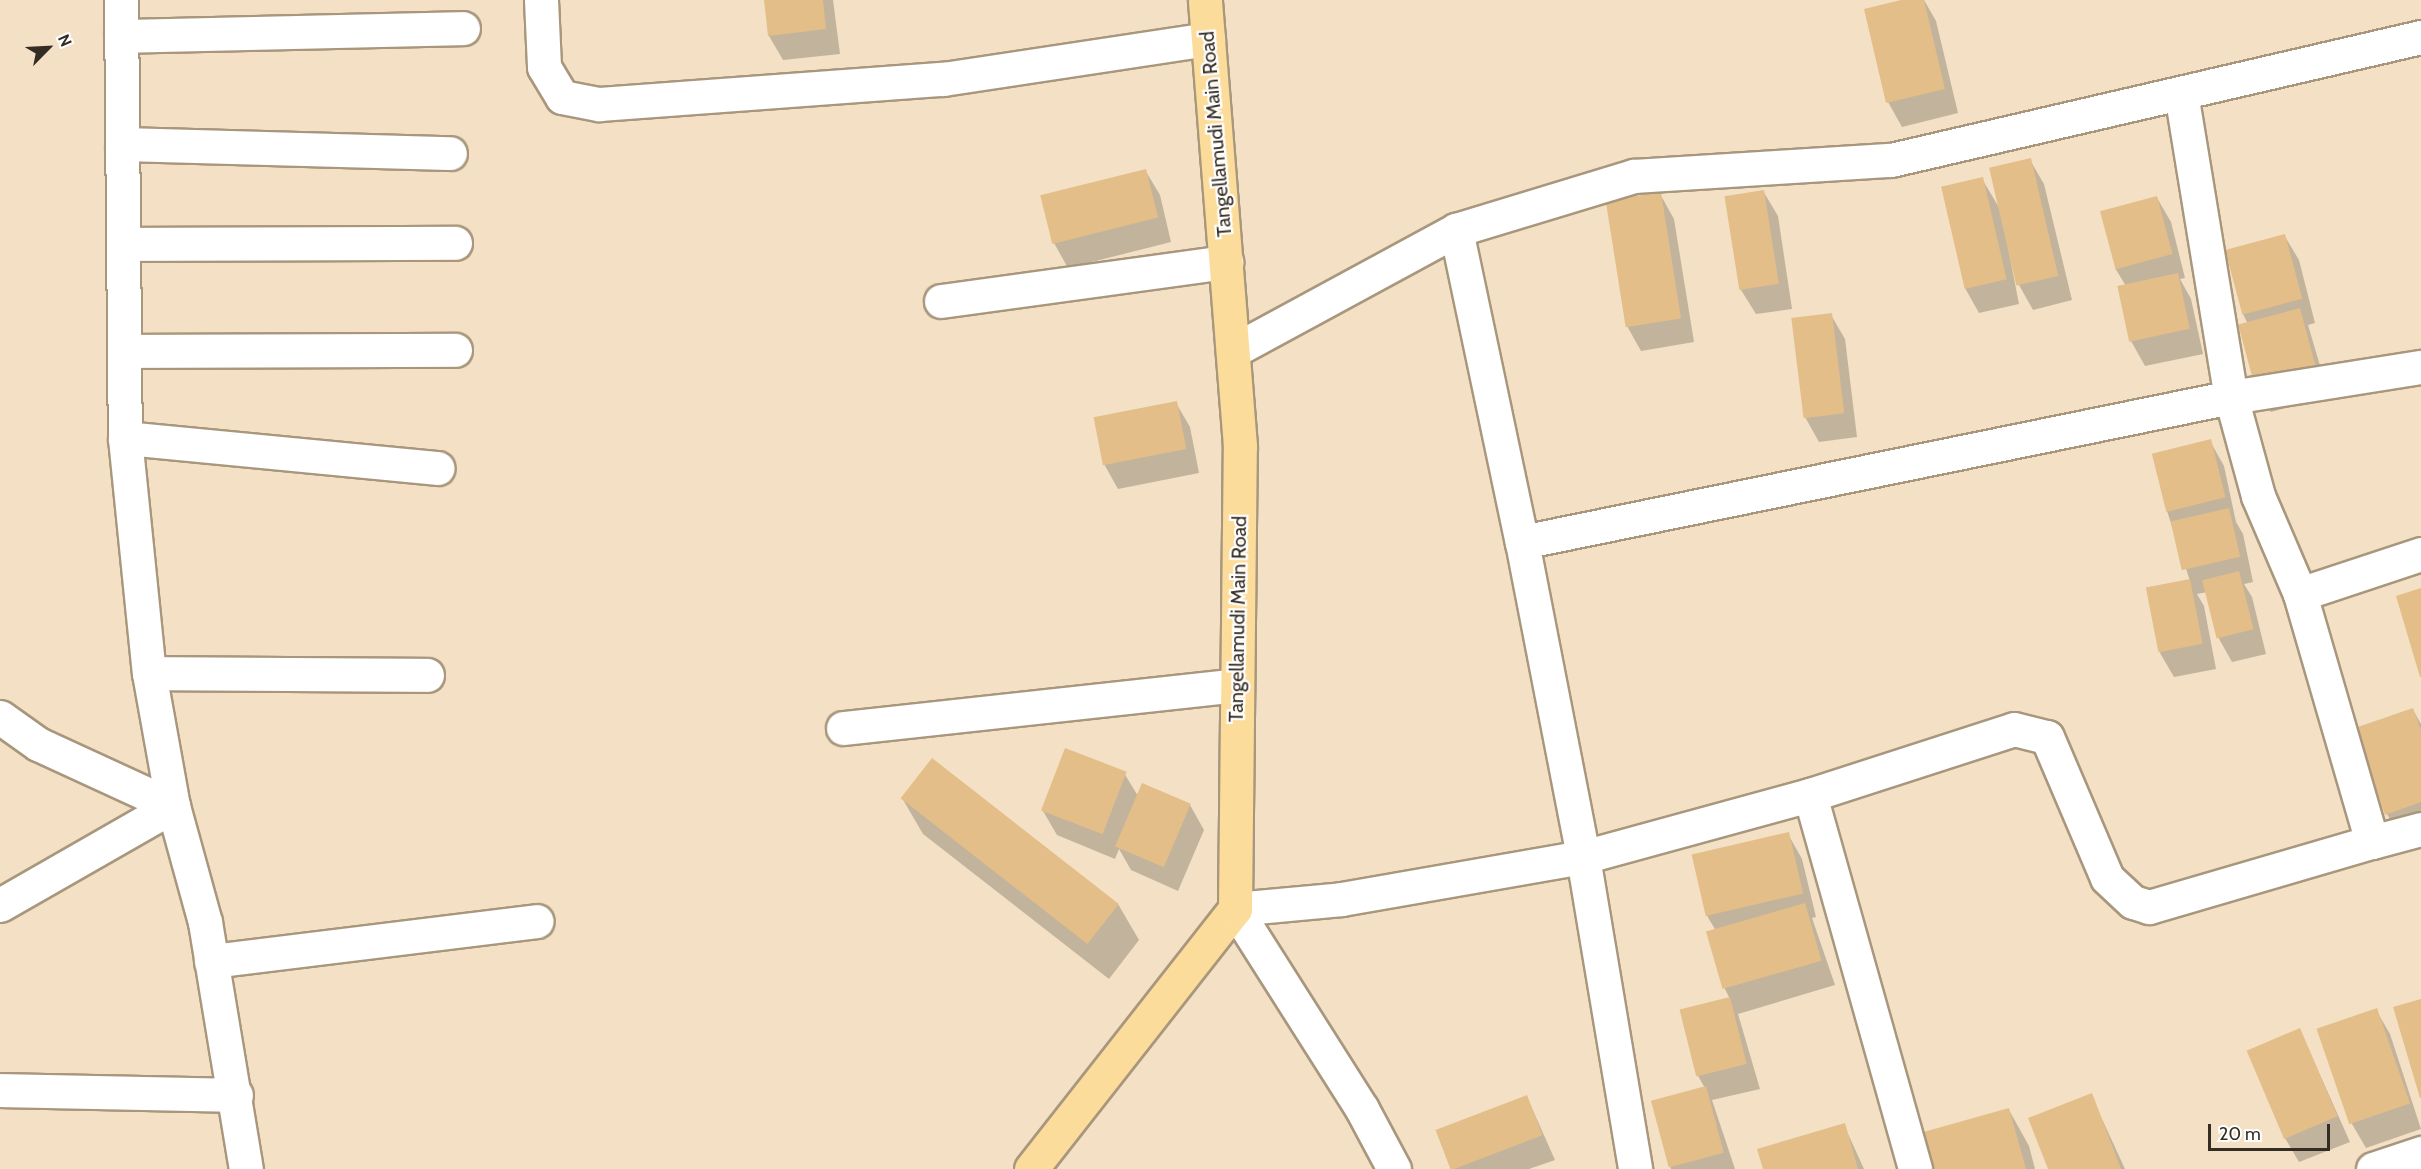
<!DOCTYPE html>
<html>
<head>
<meta charset="utf-8">
<style>
  body { margin:0 }
  #map { position:relative; width:2421px; height:1169px; overflow:hidden; background:#f3e0c5; font-family:Cabin,sans-serif }
  div>[style] { position:absolute }
  .shadow>* { inset:0; background:#0003 }
  .building>* { inset:0; background:#e3be88; transform-origin:0 0 }
  .roads { filter:drop-shadow(2px 0 #a8977d) drop-shadow(-2px 0 #a8977d) drop-shadow(0 2px #a8977d) drop-shadow(0 -2px #a8977d) }
  .street>* { height:33px; margin:-16.5px; padding:0 16.5px; transform-origin:16.5px; border-radius:16.5px; background:#fff }
  .primary>* { height:33px; margin:-16.5px; padding:0 16.5px; transform-origin:16.5px; border-radius:16.5px; background:#fcdc9b }
  span { translate:-50% -50%; white-space:nowrap; text-align:center; line-height:1.15; -webkit-text-stroke:4.5px #fff; paint-order:stroke }
  .street-label { font-size:20px; color:#342d23 }
  .north { position:absolute; left:18px; top:18px; width:60px; height:60px; -webkit-text-stroke:4px #fff; paint-order:stroke; rotate:66deg; font-size:16px; font-weight:700; line-height:24px; text-align:center; color:#342d23 }
  .north::after { content:''; display:block; margin:auto; width:21px; height:27px; background:#342d23; clip-path:polygon(50% 0,100% 100%,50% 72%,0 100%) }
  .scale { position:absolute; left:2208px; top:1124px; width:122px; height:27px; box-sizing:border-box; border:3px solid #342d23; border-top:0; padding-left:8px; font-size:18px; line-height:21px; white-space:nowrap; color:#342d23; -webkit-text-stroke:4px #fff; paint-order:stroke }
</style>
</head>
<body>
<div id="map">
  <div class="shadow">
    <i style="clip-path:polygon(765px 0,833px 0,840px 54px,783px 60px,769px 36px)"></i>
    <i style="clip-path:polygon(1907px 0,1924px 0,1936px 21px,1958px 113px,1902px 127px,1888px 102px)"></i>
    <i style="clip-path:polygon(2030px 160px,2044px 184px,2072px 300px,2033px 310px,2019px 285px,2001px 212px,2019px 304px,1979px 313px,1965px 288px,1982px 179px,2000px 209px)"></i>
    <i style="clip-path:polygon(1145px 170px,1160px 195px,1171px 242px,1068px 268px,1054px 243px)"></i>
    <i style="clip-path:polygon(1763px 191px,1778px 216px,1792px 309px,1756px 314px,1741px 290px,1726px 197px)"></i>
    <i style="clip-path:polygon(1660px 194px,1674px 219px,1694px 342px,1641px 351px,1627px 326px)"></i>
    <i style="clip-path:polygon(2157px 198px,2171px 222px,2185px 278px,2180px 279px,2191px 299px,2203px 354px,2145px 366px,2131px 341px,2126px 286px,2115px 268px)"></i>
    <i style="clip-path:polygon(2284px 235px,2299px 260px,2315px 323px,2308px 325px,2329px 396px,2271px 412px,2257px 387px,2248px 324px,2243px 314px)"></i>
    <i style="clip-path:polygon(1831px 315px,1845px 339px,1857px 437px,1819px 442px,1805px 417px)"></i>
    <i style="clip-path:polygon(1176px 403px,1190px 427px,1199px 473px,1118px 489px,1104px 464px)"></i>
    <i style="clip-path:polygon(2210px 441px,2224px 466px,2236px 522px,2243px 534px,2253px 582px,2244px 584px,2252px 597px,2266px 654px,2232px 662px,2218px 637px,2207px 592px,2197px 594px,2204px 606px,2216px 669px,2174px 677px,2160px 653px,2190px 581px,2167px 511px)"></i>
    <i style="clip-path:polygon(2413px 710px,2421px 724px,2421px 831px,2401px 838px,2387px 814px)"></i>
    <i style="clip-path:polygon(932px 760px,1118px 904px,1139px 940px,1109px 979px,923px 834px,902px 798px)"></i>
    <i style="clip-path:polygon(1124px 773px,1138px 796px,1190px 805px,1204px 830px,1178px 891px,1131px 870px,1119px 849px,1115px 859px,1057px 835px,1043px 811px)"></i>
    <i style="clip-path:polygon(1788px 834px,1802px 859px,1816px 917px,1812px 918px,1835px 985px,1738px 1014px,1760px 1089px,1712px 1100px,1735px 1169px,1671px 1169px,1653px 1102px,1705px 1088px,1698px 1076px,1730px 999px,1725px 989px,1716px 931px,1706px 914px)"></i>
    <i style="clip-path:polygon(2376px 1010px,2390px 1034px,2421px 1129px,2366px 1148px,2352px 1124px)"></i>
    <i style="clip-path:polygon(2300px 1030px,2350px 1142px,2299px 1162px,2285px 1138px)"></i>
    <i style="clip-path:polygon(2091px 1095px,2125px 1169px,2049px 1169px)"></i>
    <i style="clip-path:polygon(1527px 1097px,1555px 1160px,1529px 1169px,1451px 1169px,1437px 1131px)"></i>
    <i style="clip-path:polygon(2009px 1110px,2029px 1146px,2035px 1169px,1932px 1169px)"></i>
    <i style="clip-path:polygon(1844px 1125px,1864px 1169px,1764px 1169px)"></i>
  </div>
  <div class="building">
    <i style="clip-path:polygon(764px 0,823px 0,826px 29px,768px 36px)"></i>
    <i style="clip-path:polygon(1901px 0,1924px 0,1945px 89px,1886px 103px,1864px 9px)"></i>
    <i style="left:2031px;top:158px;width:121px;height:43px;rotate:77deg"></i>
    <i style="left:1146px;top:169px;width:50px;height:109px;rotate:76deg"></i>
    <i style="left:1983px;top:177px;width:105px;height:43px;rotate:77deg"></i>
    <i style="left:1764px;top:190px;width:95px;height:40px;rotate:81deg"></i>
    <i style="left:1661px;top:192px;width:128px;height:56px;rotate:81deg"></i>
    <i style="left:2157px;top:196px;width:60px;height:59px;rotate:75deg"></i>
    <i style="left:2285px;top:234px;width:67px;height:62px;rotate:75deg"></i>
    <i style="left:2178px;top:273px;width:57px;height:62px;rotate:78deg"></i>
    <i style="left:2300px;top:308px;width:66px;height:64px;rotate:75deg"></i>
    <i style="left:1832px;top:313px;width:101px;height:41px;rotate:83deg"></i>
    <i style="left:1177px;top:401px;width:49px;height:85px;rotate:79deg"></i>
    <i style="left:2211px;top:439px;width:60px;height:61px;rotate:76deg"></i>
    <i style="left:2229px;top:508px;width:50px;height:60px;rotate:77deg"></i>
    <i style="left:2239px;top:571px;width:60px;height:38px;rotate:76deg"></i>
    <i style="left:2190px;top:579px;width:66px;height:45px;rotate:79deg"></i>
    <i style="clip-path:polygon(2421px 588px,2421px 677px,2420px 677px,2396px 596px)"></i>
    <i style="clip-path:polygon(2413px 708px,2421px 730px,2421px 802px,2385px 815px,2355px 728px)"></i>
    <i style="left:1065px;top:748px;width:66px;height:67px;rotate:21deg"></i>
    <i style="left:932px;top:758px;width:237px;height:51px;rotate:38deg"></i>
    <i style="left:1142px;top:783px;width:53px;height:69px;rotate:23deg"></i>
    <i style="left:1789px;top:832px;width:63px;height:100px;rotate:77deg"></i>
    <i style="left:1805px;top:903px;width:60px;height:103px;rotate:74deg"></i>
    <i style="left:1730px;top:997px;width:69px;height:52px;rotate:76deg"></i>
    <i style="clip-path:polygon(2421px 999px,2421px 1098px,2420px 1098px,2393px 1007px)"></i>
    <i style="left:2377px;top:1008px;width:101px;height:64px;rotate:71deg"></i>
    <i style="left:2300px;top:1028px;width:96px;height:58px;rotate:67deg"></i>
    <i style="left:1706px;top:1086px;width:69px;height:57px;rotate:75deg"></i>
    <i style="clip-path:polygon(2092px 1093px,2121px 1169px,2048px 1169px,2028px 1118px)"></i>
    <i style="left:1527px;top:1095px;width:43px;height:98px;rotate:69deg"></i>
    <i style="clip-path:polygon(2009px 1108px,2026px 1169px,1930px 1169px,1920px 1133px)"></i>
    <i style="clip-path:polygon(1845px 1123px,1858px 1169px,1763px 1169px,1757px 1149px)"></i>
  </div>
  <div class="roads">
    <div class="street">
      <i style="left:121px;top:0;width:438px;rotate:89.5deg"></i>
      <i style="left:125px;top:438px;width:236px;rotate:84.2deg"></i>
      <i style="left:149px;top:673px;width:135px;rotate:79.8deg"></i>
      <i style="left:173px;top:806px;width:120px;rotate:74.6deg"></i>
      <i style="left:205px;top:922px;width:250px;rotate:80.6deg"></i>
      <i style="left:541px;top:0;width:67px;rotate:87.4deg"></i>
      <i style="left:544px;top:67px;width:35px;rotate:59deg"></i>
      <i style="left:562px;top:97px;width:38px;rotate:11deg"></i>
      <i style="left:599px;top:104px;width:345px;rotate:-4.2deg"></i>
      <i style="left:943px;top:79px;width:268px;rotate:-8.6deg"></i>
      <i style="left:121px;top:36px;width:342px;rotate:-1.3deg"></i>
      <i style="left:2181px;top:93px;width:308px;rotate:80.7deg"></i>
      <i style="left:2231px;top:397px;width:103px;rotate:74.7deg"></i>
      <i style="left:2258px;top:496px;width:107px;rotate:66.8deg"></i>
      <i style="left:122px;top:144px;width:328px;rotate:1.6deg"></i>
      <i style="left:1456px;top:230px;width:319px;rotate:78.1deg"></i>
      <i style="left:1522px;top:542px;width:321px;rotate:79deg"></i>
      <i style="left:1583px;top:857px;width:235px;rotate:-15.3deg"></i>
      <i style="left:1810px;top:795px;width:214px;rotate:-17.9deg"></i>
      <i style="left:2014px;top:729px;width:34px;rotate:14deg"></i>
      <i style="left:2047px;top:737px;width:153px;rotate:66.9deg"></i>
      <i style="left:2107px;top:878px;width:35px;rotate:43deg"></i>
      <i style="left:2133px;top:902px;width:17px;rotate:17deg"></i>
      <i style="left:2149px;top:907px;width:232px;rotate:-16.3deg"></i>
      <i style="left:2372px;top:842px;width:258px;rotate:-106.2deg"></i>
      <i style="left:2300px;top:594px;width:127px;rotate:-18.3deg"></i>
      <i style="left:123px;top:244px;width:332px;rotate:-0.2deg"></i>
      <i style="left:941px;top:301px;width:288px;rotate:-7.8deg"></i>
      <i style="left:124px;top:351px;width:331px;rotate:-0.2deg"></i>
      <i style="left:1233px;top:351px;width:254px;rotate:-28.5deg"></i>
      <i style="left:1456px;top:230px;width:186px;rotate:-16.9deg"></i>
      <i style="left:1634px;top:176px;width:257px;rotate:-3.6deg"></i>
      <i style="left:1891px;top:160px;width:544px;rotate:-13.07deg"></i>
      <i style="left:125px;top:438px;width:314px;rotate:5.5deg"></i>
      <i style="left:1522px;top:542px;width:724px;rotate:-11.56deg"></i>
      <i style="left:2231px;top:397px;width:192px;rotate:-9deg"></i>
      <i style="left:149px;top:673px;width:278px;rotate:0.4deg"></i>
      <i style="left:0;top:717px;width:47px;rotate:35.4deg"></i>
      <i style="left:38px;top:744px;width:149px;rotate:24.7deg"></i>
      <i style="left:843px;top:728px;width:396px;rotate:-6.2deg"></i>
      <i style="left:1810px;top:795px;width:388px;rotate:74.3deg"></i>
      <i style="left:2372px;top:842px;width:51px;rotate:-14.9deg"></i>
      <i style="left:0;top:905px;width:199px;rotate:-29.8deg"></i>
      <i style="left:211px;top:961px;width:328px;rotate:-7deg"></i>
      <i style="left:0;top:1090px;width:236px;rotate:1.2deg"></i>
      <i style="left:1394px;top:1169px;width:68px;rotate:-118.1deg"></i>
      <i style="left:1362px;top:1109px;width:237px;rotate:-122.4deg"></i>
      <i style="left:1235px;top:909px;width:107px;rotate:-5.3deg"></i>
      <i style="left:1342px;top:899px;width:245px;rotate:-9.9deg"></i>
      <i style="left:1583px;top:857px;width:316px;rotate:80.5deg"></i>
      <i style="left:2373px;top:1169px;width:51px;rotate:-18.4deg"></i>
    </div>
    <div class="primary">
      <i style="left:1031px;top:1169px;width:330px;rotate:-51.9deg"></i>
      <i style="left:1235px;top:909px;width:463px;rotate:-89.4deg"></i>
      <i style="left:1240px;top:446px;width:447px;rotate:-94.5deg"></i>
    </div>
  </div>
  <div class="street-label">
    <span style="left:1216px;top:134px;rotate:-95deg">Tangellamudi Main Road</span>
    <span style="left:1238px;top:619px;rotate:-89deg">Tangellamudi Main Road</span>
  </div>
  <div class="north">N</div>
  <div class="scale">20 m</div>
</div>
</body>
</html>
